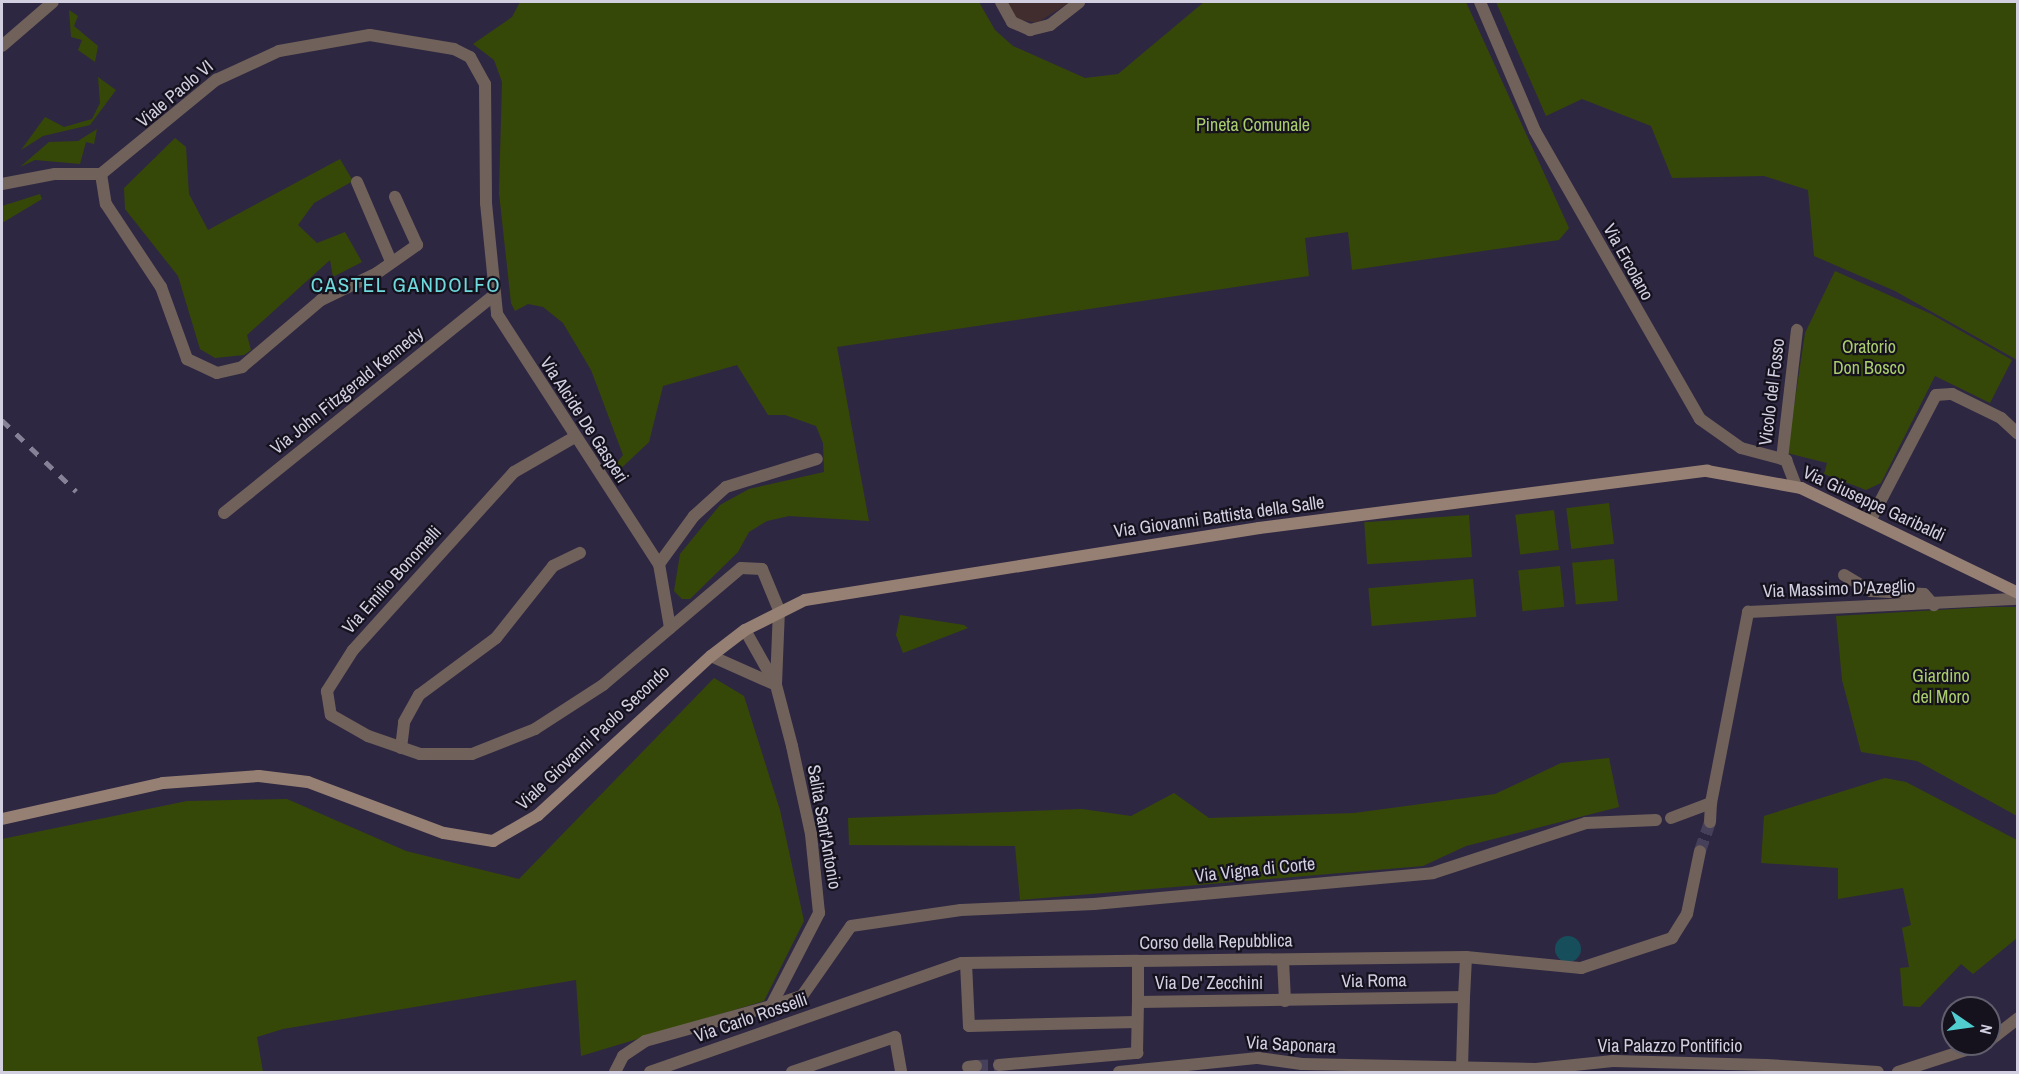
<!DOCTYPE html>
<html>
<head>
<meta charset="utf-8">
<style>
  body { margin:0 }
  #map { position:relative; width:2019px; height:1074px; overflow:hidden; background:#2e2742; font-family:"Archivo Narrow",sans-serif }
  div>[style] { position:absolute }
  .education>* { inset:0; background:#422d2e }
  .green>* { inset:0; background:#364807; transform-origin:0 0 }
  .water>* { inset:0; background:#174e5c }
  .round { border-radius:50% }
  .pedestrian-tunnel>* { height:12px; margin-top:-6px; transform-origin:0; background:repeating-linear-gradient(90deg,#47405a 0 12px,transparent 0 18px) }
  .minor-tunnel>* { height:12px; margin-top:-6px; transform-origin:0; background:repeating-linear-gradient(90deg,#47405a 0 12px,transparent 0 18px) }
  .pedestrian>* { height:12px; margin:-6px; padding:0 6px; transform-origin:6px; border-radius:6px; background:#70625a }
  .minor>* { height:12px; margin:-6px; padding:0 6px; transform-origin:6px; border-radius:6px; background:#70625a }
  .tertiary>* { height:12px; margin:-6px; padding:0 6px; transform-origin:6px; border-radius:6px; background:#70625a }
  .secondary>* { height:12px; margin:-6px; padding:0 6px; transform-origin:6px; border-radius:6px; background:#968073 }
  .rail>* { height:4.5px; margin-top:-2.25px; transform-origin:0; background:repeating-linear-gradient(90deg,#868197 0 10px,transparent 0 20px) }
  span { translate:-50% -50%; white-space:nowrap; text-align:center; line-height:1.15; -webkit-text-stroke:4.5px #15121e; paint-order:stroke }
  .street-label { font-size:18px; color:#d2cfe1 }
  .park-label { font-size:18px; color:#abce6c }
  .quarter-label { font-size:21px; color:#6edadd; letter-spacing:1.5px }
  .frame { position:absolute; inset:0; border:3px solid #d2cfe1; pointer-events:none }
  .north { position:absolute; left:1941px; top:996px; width:60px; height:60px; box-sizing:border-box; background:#15121e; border:2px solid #615e6c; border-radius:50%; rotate:103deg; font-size:16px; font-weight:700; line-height:24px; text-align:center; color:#d2cfe1 }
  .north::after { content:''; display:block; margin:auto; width:21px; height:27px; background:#52cdcf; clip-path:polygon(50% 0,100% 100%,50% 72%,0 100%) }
</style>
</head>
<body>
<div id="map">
  <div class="education">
    <i style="clip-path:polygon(1005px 2px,1070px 2px,1037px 23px,1016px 19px)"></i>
  </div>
  <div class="green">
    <i style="clip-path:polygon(520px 2px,979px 2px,995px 30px,1013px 46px,1085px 78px,1118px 74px,1204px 2px,1466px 2px,1569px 228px,1559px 240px,1352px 270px,1348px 232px,1305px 238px,1309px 276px,837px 347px,869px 521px,789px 516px,767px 521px,749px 532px,738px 552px,690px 599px,682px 599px,674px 591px,680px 554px,720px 505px,749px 489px,824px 472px,823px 443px,816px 426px,785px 415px,768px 415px,737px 365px,663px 386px,649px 442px,615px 474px,612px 469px,623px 455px,591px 370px,563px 323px,543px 307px,528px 304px,515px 311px,511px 303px,499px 193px,502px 82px,494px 60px,473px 44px,512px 17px)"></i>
    <i style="clip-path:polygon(1496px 2px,2017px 2px,2017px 360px,1895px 291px,1814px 256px,1808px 190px,1764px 176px,1672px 178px,1651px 126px,1582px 99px,1546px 116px)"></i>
    <i style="clip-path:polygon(69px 10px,78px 16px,74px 26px,98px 46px,95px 62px,78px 50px,82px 40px,71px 37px)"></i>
    <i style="clip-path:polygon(98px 77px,116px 90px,90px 125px,43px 136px,21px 150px,45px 117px,64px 127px,92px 119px,100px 103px)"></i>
    <i style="clip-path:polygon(97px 129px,94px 144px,86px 142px,80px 164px,35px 160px,20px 167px,49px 142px,78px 141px)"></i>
    <i style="clip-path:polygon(175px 138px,186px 147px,189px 194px,208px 230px,340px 159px,353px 181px,314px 203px,298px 225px,317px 243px,345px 232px,362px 262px,333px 277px,330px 260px,247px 335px,251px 350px,244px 355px,215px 358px,200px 349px,178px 276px,125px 209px,124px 188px)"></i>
    <i style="clip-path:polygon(40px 194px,42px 199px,2px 223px,2px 206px)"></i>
    <i style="clip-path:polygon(1835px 271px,1931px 314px,2012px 360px,1990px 403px,1935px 376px,1881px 483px,1866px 490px,1824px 474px,1827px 463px,1787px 453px,1805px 333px)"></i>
    <i style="left:1609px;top:503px;width:41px;height:43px;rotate:83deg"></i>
    <i style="left:1554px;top:510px;width:40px;height:39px;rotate:83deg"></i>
    <i style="left:1469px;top:515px;width:42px;height:105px;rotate:86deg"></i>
    <i style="left:1614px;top:559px;width:42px;height:42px;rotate:85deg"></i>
    <i style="left:1560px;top:566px;width:41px;height:42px;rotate:84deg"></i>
    <i style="left:1473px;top:579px;width:38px;height:105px;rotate:85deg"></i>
    <i style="clip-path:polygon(1988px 607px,2017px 607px,2017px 816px,1917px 761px,1861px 752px,1842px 680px,1836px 616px)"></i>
    <i style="clip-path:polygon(900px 615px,964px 625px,968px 628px,903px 653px,896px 635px)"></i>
    <i style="clip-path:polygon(714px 678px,744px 696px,780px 810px,804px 921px,764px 1001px,581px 1056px,576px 980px,283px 1029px,257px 1037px,263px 1072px,2px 1072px,2px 839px,187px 801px,287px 799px,406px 851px,519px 879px)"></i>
    <i style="clip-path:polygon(1609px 758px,1619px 807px,1466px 846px,1423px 866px,1020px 900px,1015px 846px,849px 845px,848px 818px,1082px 809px,1131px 816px,1174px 793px,1209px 818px,1354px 813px,1495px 794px,1561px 763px)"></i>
    <i style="clip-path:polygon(1885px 778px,1906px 782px,2017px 840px,2017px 938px,1973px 974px,1961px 964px,1920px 1007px,1903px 1006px,1900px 968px,1909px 967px,1902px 928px,1911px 925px,1903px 888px,1838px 899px,1838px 868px,1761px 863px,1764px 816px)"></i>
  </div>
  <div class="water">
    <i class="round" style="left:1555px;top:936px;width:26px;height:26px"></i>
  </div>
  <div class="pedestrian-tunnel">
    <i style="left:1700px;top:851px;width:31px;rotate:-71deg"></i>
  </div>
  <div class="minor-tunnel">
    <i style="left:976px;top:1066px;width:23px;rotate:-2deg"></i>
  </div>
  <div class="pedestrian">
    <i style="left:1710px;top:822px;width:19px;rotate:-87deg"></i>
    <i style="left:1283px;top:960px;width:41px;rotate:87.2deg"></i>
    <i style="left:1138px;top:961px;width:328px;rotate:-0.7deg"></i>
    <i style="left:1466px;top:957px;width:116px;rotate:5.5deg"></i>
    <i style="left:1581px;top:968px;width:96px;rotate:-18.2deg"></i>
    <i style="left:1672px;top:938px;width:28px;rotate:-58deg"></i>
    <i style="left:1687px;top:914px;width:64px;rotate:-78.3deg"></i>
    <i style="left:966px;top:963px;width:63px;rotate:87.3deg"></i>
    <i style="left:969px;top:1026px;width:167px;rotate:-1.4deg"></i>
    <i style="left:1464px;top:997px;width:40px;rotate:-87.1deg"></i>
  </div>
  <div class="minor">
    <i style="left:1001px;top:2px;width:23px;rotate:61deg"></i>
    <i style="left:1012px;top:22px;width:20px;rotate:24deg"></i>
    <i style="left:1030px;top:30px;width:21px;rotate:-14deg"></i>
    <i style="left:1050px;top:25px;width:37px;rotate:-38deg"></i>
    <i style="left:2px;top:46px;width:67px;rotate:-40.8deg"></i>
    <i style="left:101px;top:174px;width:30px;rotate:81deg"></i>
    <i style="left:106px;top:204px;width:100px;rotate:56.5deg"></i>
    <i style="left:161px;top:287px;width:77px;rotate:70.1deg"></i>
    <i style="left:187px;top:359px;width:33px;rotate:25deg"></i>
    <i style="left:217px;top:373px;width:26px;rotate:-13deg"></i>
    <i style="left:242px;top:367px;width:104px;rotate:-40.3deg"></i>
    <i style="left:321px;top:300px;width:62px;rotate:-25.7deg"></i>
    <i style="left:377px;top:273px;width:49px;rotate:-35deg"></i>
    <i style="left:417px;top:245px;width:53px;rotate:-114.6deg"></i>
    <i style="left:357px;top:182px;width:84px;rotate:66.8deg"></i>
    <i style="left:2px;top:184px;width:54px;rotate:-10.7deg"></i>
    <i style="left:55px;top:174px;width:46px"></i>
    <i style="left:101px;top:174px;width:149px;rotate:-39.3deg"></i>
    <i style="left:216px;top:80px;width:69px;rotate:-24.7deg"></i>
    <i style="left:279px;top:51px;width:92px;rotate:-10deg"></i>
    <i style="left:370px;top:35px;width:85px;rotate:9.5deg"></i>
    <i style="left:454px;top:49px;width:18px;rotate:27deg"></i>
    <i style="left:470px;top:57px;width:31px;rotate:61deg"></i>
    <i style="left:485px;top:84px;width:119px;rotate:89.5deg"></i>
    <i style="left:486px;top:203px;width:112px;rotate:84.3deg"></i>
    <i style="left:497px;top:314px;width:298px;rotate:57.1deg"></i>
    <i style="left:659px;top:564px;width:65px;rotate:80.2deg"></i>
    <i style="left:573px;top:438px;width:68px;rotate:150deg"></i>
    <i style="left:514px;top:472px;width:240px;rotate:132.1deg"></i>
    <i style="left:353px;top:650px;width:49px;rotate:122.4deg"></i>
    <i style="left:327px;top:691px;width:24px;rotate:81deg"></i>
    <i style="left:331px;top:715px;width:43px;rotate:29.6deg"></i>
    <i style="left:368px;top:736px;width:55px;rotate:19.1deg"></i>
    <i style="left:420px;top:754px;width:52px"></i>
    <i style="left:472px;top:754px;width:68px;rotate:-21.6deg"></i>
    <i style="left:535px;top:729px;width:81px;rotate:-32.9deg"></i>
    <i style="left:603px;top:685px;width:181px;rotate:-40.3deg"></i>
    <i style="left:741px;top:568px;width:21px;rotate:3deg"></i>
    <i style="left:762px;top:569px;width:44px;rotate:67.5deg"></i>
    <i style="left:1782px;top:459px;width:130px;rotate:-83.4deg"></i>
    <i style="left:224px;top:513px;width:346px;rotate:-38.9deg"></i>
    <i style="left:1870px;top:521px;width:142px;rotate:-62.4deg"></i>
    <i style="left:1936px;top:395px;width:16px;rotate:-4deg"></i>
    <i style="left:1952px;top:394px;width:55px;rotate:26.1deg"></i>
    <i style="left:2001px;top:418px;width:23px;rotate:43deg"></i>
    <i style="left:659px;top:564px;width:59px;rotate:-53.9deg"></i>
    <i style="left:694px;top:516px;width:43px;rotate:-42.2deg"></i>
    <i style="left:726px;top:487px;width:95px;rotate:-17.1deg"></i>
    <i style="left:1844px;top:575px;width:31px;rotate:31deg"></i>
    <i style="left:1871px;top:591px;width:53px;rotate:3.2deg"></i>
    <i style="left:1924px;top:594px;width:15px;rotate:48deg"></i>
    <i style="left:401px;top:748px;width:26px;rotate:-83deg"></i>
    <i style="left:404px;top:722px;width:31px;rotate:-61deg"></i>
    <i style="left:419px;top:695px;width:96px;rotate:-36.5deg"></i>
    <i style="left:496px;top:638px;width:92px;rotate:-51.6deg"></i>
    <i style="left:553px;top:566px;width:30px;rotate:-26deg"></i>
    <i style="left:1671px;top:818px;width:43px;rotate:-20.6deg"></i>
    <i style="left:1711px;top:803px;width:195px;rotate:-79deg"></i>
    <i style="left:1748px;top:612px;width:270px;rotate:-2.8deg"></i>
    <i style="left:771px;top:1006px;width:33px;rotate:-18deg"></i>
    <i style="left:802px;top:996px;width:85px;rotate:-55deg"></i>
    <i style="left:851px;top:926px;width:111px;rotate:-8.3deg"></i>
    <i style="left:961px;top:910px;width:133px;rotate:-2.6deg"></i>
    <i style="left:1094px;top:904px;width:340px;rotate:-5.2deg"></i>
    <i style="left:1433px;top:873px;width:161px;rotate:-18.1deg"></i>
    <i style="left:1586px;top:823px;width:70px;rotate:-2.5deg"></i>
    <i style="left:1989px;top:1041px;width:37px;rotate:-38deg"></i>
    <i style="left:999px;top:1065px;width:139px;rotate:-5deg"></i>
    <i style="left:1137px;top:1053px;width:51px;rotate:-88.9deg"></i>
    <i style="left:968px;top:1067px;width:8px;rotate:-7deg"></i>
    <i style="left:650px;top:1072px;width:330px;rotate:-19.3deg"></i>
    <i style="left:962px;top:963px;width:176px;rotate:-0.7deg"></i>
    <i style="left:1138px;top:961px;width:41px;rotate:90deg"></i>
    <i style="left:1138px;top:1002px;width:326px;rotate:-0.9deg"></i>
    <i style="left:1464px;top:997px;width:71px;rotate:91.6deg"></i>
    <i style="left:792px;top:1072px;width:109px;rotate:-18.8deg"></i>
    <i style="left:895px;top:1037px;width:36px;rotate:80deg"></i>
    <i style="left:1119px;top:1072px;width:140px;rotate:-5.8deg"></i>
    <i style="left:1258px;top:1058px;width:44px;rotate:7.8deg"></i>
    <i style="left:1302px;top:1064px;width:234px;rotate:1.2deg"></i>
    <i style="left:1536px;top:1069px;width:77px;rotate:-5.9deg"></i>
    <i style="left:1613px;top:1061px;width:153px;rotate:1.5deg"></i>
    <i style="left:1766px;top:1065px;width:112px;rotate:3.6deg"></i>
    <i style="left:1898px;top:1072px;width:90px;rotate:-18deg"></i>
  </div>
  <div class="tertiary">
    <i style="left:1480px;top:2px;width:140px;rotate:66.9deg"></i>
    <i style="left:1535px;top:131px;width:332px;rotate:60.2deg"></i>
    <i style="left:1700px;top:419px;width:50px;rotate:35.3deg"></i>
    <i style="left:1741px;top:448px;width:47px;rotate:14.9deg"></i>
    <i style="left:1786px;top:460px;width:28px;rotate:69deg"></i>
    <i style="left:711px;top:656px;width:71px;rotate:24deg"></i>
    <i style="left:776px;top:684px;width:74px;rotate:-87.7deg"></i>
    <i style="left:615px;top:1072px;width:18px;rotate:-63deg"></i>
    <i style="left:623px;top:1056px;width:27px;rotate:-34deg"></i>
    <i style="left:645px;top:1041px;width:131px;rotate:-15.5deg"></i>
    <i style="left:771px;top:1006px;width:105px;rotate:-62.7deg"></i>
    <i style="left:819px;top:913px;width:79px;rotate:-95.8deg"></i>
    <i style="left:811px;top:834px;width:90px;rotate:-102.2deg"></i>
    <i style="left:792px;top:746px;width:63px;rotate:-104.7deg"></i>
    <i style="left:776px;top:685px;width:63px;rotate:-119.4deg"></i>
  </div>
  <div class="secondary">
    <i style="left:2px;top:819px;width:165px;rotate:-12.6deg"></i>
    <i style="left:163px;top:783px;width:96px;rotate:-4.2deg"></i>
    <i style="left:259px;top:776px;width:49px;rotate:7deg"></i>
    <i style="left:308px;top:782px;width:145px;rotate:20.6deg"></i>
    <i style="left:444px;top:833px;width:50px;rotate:9.3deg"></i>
    <i style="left:493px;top:841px;width:52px;rotate:-30deg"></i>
    <i style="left:538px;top:815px;width:235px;rotate:-42.6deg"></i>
    <i style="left:711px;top:656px;width:43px;rotate:-37.4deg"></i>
    <i style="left:745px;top:630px;width:67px;rotate:-26.6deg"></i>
    <i style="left:805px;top:600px;width:460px;rotate:-9deg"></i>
    <i style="left:1259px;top:528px;width:452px;rotate:-7.3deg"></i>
    <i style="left:1707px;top:471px;width:96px;rotate:10.3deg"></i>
    <i style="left:1801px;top:488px;width:241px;rotate:25.8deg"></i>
  </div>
  <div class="rail">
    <i style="left:2px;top:420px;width:103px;rotate:43.8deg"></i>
  </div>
  <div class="street-label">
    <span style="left:175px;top:94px;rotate:-40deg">Viale Paolo VI</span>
    <span style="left:1628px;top:262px;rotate:61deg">Via Ercolano</span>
    <span style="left:347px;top:391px;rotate:-39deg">Via John Fitzgerald Kennedy</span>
    <span style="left:1772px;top:392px;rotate:-83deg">Vicolo del Fosso</span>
    <span style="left:584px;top:420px;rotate:57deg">Via Alcide De Gasperi</span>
    <span style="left:1874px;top:504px;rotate:25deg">Via Giuseppe Garibaldi</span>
    <span style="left:1219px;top:517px;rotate:-8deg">Via Giovanni Battista della Salle</span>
    <span style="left:392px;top:580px;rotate:-48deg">Via Emilio Bonomelli</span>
    <span style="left:1839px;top:589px;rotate:-2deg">Via Massimo D'Azeglio</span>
    <span style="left:593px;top:738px;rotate:-43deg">Viale Giovanni Paolo Secondo</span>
    <span style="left:824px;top:827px;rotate:80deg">Salita Sant'Antonio</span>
    <span style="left:1255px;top:870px;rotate:-6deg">Via Vigna di Corte</span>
    <span style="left:1216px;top:942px;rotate:-1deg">Corso della Repubblica</span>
    <span style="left:1374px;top:981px;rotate:-1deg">Via Roma</span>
    <span style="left:1209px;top:983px">Via De' Zecchini</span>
    <span style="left:751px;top:1018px;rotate:-19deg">Via Carlo Rosselli</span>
    <span style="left:1291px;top:1045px;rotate:3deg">Via Saponara</span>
    <span style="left:1670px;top:1046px">Via Palazzo Pontificio</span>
  </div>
  <div class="park-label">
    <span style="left:1253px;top:125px">Pineta Comunale</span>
    <span style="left:1869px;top:358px">Oratorio<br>Don Bosco</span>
    <span style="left:1941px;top:687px">Giardino<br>del Moro</span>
  </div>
  <div class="quarter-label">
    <span style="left:406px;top:285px">CASTEL GANDOLFO</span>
  </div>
  <div class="frame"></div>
  <div class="north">N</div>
</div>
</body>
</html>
